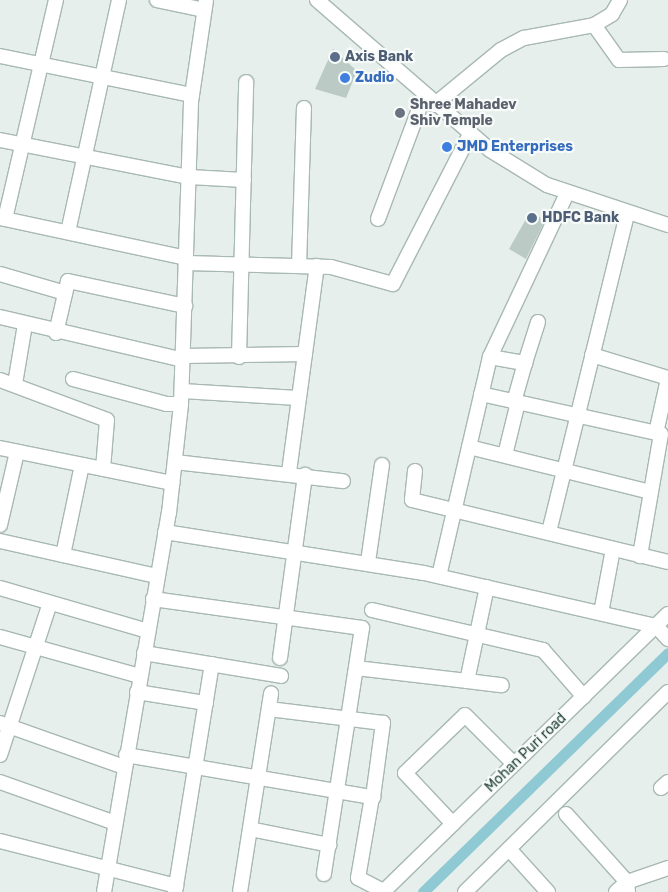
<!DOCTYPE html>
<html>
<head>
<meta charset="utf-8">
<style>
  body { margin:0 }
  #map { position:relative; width:668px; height:892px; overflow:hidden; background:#e6efeb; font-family:Rubik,sans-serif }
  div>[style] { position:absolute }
  .canal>* { height:11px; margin:-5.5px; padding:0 5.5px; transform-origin:5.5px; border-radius:5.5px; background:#8ec9d4 }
  .building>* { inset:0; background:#bbcac4 }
  .roads { filter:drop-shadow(1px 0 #a8b8b2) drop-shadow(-1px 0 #a8b8b2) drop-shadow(0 1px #a8b8b2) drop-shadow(0 -1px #a8b8b2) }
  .minor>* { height:14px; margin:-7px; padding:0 7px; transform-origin:7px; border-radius:7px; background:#fff }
  .dots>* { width:14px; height:14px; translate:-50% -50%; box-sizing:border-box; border:2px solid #f7fbf9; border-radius:50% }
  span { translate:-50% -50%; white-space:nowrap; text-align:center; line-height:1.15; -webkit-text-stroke:4.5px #f7fbf9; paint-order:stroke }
  .service-label { font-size:14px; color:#4e5e75; font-weight:700 }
  .left { translate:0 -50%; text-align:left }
  .shop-label { font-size:14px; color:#366cbe; font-weight:700 }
  .worship-label { font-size:14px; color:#5b616d; font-weight:700 }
  .street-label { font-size:14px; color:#24423a }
</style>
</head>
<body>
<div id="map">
  <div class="canal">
    <i style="left:423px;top:892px;width:342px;rotate:-44.3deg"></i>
  </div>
  <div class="building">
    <i style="clip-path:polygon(333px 49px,357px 71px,346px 98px,315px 89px)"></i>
    <i style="clip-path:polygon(530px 212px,545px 220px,526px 259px,509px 249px)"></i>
  </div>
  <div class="roads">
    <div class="minor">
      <i style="left:157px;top:0;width:48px;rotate:12deg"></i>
      <i style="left:317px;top:0;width:229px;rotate:40.9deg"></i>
      <i style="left:490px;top:150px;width:67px;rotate:31.6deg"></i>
      <i style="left:547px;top:185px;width:127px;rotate:18.3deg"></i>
      <i style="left:594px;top:25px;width:43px;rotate:54.5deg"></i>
      <i style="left:619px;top:60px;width:45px;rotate:-1.3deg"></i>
      <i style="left:0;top:56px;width:196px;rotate:11.5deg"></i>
      <i style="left:434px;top:105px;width:87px;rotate:-39.4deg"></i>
      <i style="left:501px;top:50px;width:26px;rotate:-28deg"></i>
      <i style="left:524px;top:38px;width:71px;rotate:-10.5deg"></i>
      <i style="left:594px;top:25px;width:21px;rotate:-31deg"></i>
      <i style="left:612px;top:14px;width:16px;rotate:-60deg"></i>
      <i style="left:0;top:140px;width:193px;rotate:11.1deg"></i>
      <i style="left:189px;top:177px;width:55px;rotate:3.1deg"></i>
      <i style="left:0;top:218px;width:190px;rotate:12.1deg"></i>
      <i style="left:5px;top:219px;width:225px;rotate:-76.9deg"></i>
      <i style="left:378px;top:219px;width:131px;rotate:-69.5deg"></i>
      <i style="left:68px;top:232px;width:238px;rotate:-77.6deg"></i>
      <i style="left:186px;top:263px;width:145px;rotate:1.6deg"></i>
      <i style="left:331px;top:267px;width:64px;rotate:15.3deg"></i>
      <i style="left:393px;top:284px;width:169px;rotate:-62.8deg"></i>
      <i style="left:299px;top:266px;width:158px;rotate:-88.2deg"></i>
      <i style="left:0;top:274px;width:68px;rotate:16.3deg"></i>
      <i style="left:0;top:317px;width:188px;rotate:13.2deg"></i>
      <i style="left:56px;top:333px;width:53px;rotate:-77deg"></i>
      <i style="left:68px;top:281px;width:120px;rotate:12.1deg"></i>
      <i style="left:592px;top:355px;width:79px;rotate:16.8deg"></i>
      <i style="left:183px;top:356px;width:122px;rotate:-0.9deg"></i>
      <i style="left:239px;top:357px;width:275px;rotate:-88.5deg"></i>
      <i style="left:490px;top:357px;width:36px;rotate:10deg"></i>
      <i style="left:525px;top:363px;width:41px;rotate:105.8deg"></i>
      <i style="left:525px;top:363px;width:43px;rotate:-72.4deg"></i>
      <i style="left:73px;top:379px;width:96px;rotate:15deg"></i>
      <i style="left:166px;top:404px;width:15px"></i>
      <i style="left:0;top:380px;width:114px;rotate:20.5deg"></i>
      <i style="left:107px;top:420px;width:49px;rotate:94.7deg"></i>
      <i style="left:15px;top:384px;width:61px;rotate:-80.5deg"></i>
      <i style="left:182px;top:391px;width:116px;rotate:3.5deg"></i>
      <i style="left:481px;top:394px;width:184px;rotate:12.5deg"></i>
      <i style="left:661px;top:434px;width:124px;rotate:99.8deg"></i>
      <i style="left:656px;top:433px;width:55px;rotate:-77.5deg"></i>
      <i style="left:469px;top:447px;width:187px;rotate:13.9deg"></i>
      <i style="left:0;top:448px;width:176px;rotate:11.5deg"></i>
      <i style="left:505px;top:455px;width:55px;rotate:-76.2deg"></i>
      <i style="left:175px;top:462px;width:169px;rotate:6.5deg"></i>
      <i style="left:415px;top:471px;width:29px;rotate:96deg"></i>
      <i style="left:412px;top:500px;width:263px;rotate:13.6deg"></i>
      <i style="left:289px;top:472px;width:208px;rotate:-82.3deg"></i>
      <i style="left:0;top:525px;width:75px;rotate:-76.9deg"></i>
      <i style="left:165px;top:532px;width:262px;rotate:9deg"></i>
      <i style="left:424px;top:573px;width:238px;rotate:12.9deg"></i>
      <i style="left:656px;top:626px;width:18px;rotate:47deg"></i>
      <i style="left:549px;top:532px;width:326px;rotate:-76.2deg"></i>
      <i style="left:0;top:541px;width:161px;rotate:12.6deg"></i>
      <i style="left:63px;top:555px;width:92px;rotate:-78.1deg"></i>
      <i style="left:368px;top:562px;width:98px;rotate:-81.8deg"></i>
      <i style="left:439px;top:576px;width:225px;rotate:-76.9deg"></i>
      <i style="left:490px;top:357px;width:181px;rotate:-64.8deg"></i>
      <i style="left:0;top:588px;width:154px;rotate:16.2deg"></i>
      <i style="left:153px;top:599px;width:211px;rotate:7.9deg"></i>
      <i style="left:362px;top:628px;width:249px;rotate:98.8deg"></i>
      <i style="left:372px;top:610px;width:176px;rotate:13.2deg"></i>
      <i style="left:543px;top:650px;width:62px;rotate:48.9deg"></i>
      <i style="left:601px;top:613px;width:65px;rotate:-79.4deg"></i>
      <i style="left:0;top:637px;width:145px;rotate:15.6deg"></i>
      <i style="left:144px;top:653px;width:139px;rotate:9.5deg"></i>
      <i style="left:280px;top:658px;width:185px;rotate:-82.2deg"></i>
      <i style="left:356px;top:668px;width:112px;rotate:6.7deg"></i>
      <i style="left:467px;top:681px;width:96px;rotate:-78deg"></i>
      <i style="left:467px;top:681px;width:35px;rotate:7deg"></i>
      <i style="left:137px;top:692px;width:70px;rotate:9.1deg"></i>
      <i style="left:0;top:723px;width:132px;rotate:19.5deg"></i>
      <i style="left:0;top:755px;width:160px;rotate:-71.8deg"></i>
      <i style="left:126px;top:755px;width:251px;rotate:9.7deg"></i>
      <i style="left:373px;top:797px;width:75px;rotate:-82.3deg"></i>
      <i style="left:383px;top:723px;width:115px;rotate:-173deg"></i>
      <i style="left:0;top:782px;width:122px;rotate:19.6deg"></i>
      <i style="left:661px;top:788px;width:9px;rotate:-41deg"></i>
      <i style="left:372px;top:797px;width:82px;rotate:99.8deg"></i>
      <i style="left:358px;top:878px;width:29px;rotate:27deg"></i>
      <i style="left:566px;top:814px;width:91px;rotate:48.1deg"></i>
      <i style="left:627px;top:882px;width:10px;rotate:84deg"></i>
      <i style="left:453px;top:824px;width:70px;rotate:-133.3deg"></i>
      <i style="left:405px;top:773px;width:83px;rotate:-44deg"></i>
      <i style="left:465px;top:715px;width:69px;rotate:45deg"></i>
      <i style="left:250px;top:829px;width:81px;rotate:11.4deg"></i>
      <i style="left:0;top:841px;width:182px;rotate:14.3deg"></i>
      <i style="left:509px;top:849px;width:58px;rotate:47.8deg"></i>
      <i style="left:104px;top:892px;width:385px;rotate:-80.3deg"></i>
      <i style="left:169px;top:513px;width:110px;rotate:-83.7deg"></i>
      <i style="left:181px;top:404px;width:302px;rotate:-88.1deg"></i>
      <i style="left:191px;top:102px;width:103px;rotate:-81.6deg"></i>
      <i style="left:175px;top:892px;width:231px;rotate:-80.8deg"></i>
      <i style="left:240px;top:892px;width:201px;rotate:-81.1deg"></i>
      <i style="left:383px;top:892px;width:398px;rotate:-44.3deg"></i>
      <i style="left:465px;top:892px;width:285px;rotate:-44.6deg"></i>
      <i style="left:616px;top:892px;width:15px;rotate:-42deg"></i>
      <i style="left:627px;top:882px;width:43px;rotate:-18.9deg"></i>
    </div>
  </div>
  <div class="dots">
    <i style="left:335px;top:57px;background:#5c6f8a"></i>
    <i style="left:345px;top:78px;background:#3f7fe0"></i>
    <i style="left:400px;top:113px;background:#6b7280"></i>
    <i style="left:447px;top:147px;background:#3f7fe0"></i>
    <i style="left:532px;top:218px;background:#5c6f8a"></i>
  </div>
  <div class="service-label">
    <span class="left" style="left:345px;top:57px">Axis Bank</span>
    <span class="left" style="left:542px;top:218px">HDFC Bank</span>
  </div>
  <div class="shop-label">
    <span class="left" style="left:355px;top:78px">Zudio</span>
    <span class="left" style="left:457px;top:147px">JMD Enterprises</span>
  </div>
  <div class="worship-label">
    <span class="left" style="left:410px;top:113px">Shree Mahadev<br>Shiv Temple</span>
  </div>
  <div class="street-label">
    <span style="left:526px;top:753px;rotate:-44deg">Mohan Puri road</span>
  </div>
</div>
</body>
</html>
